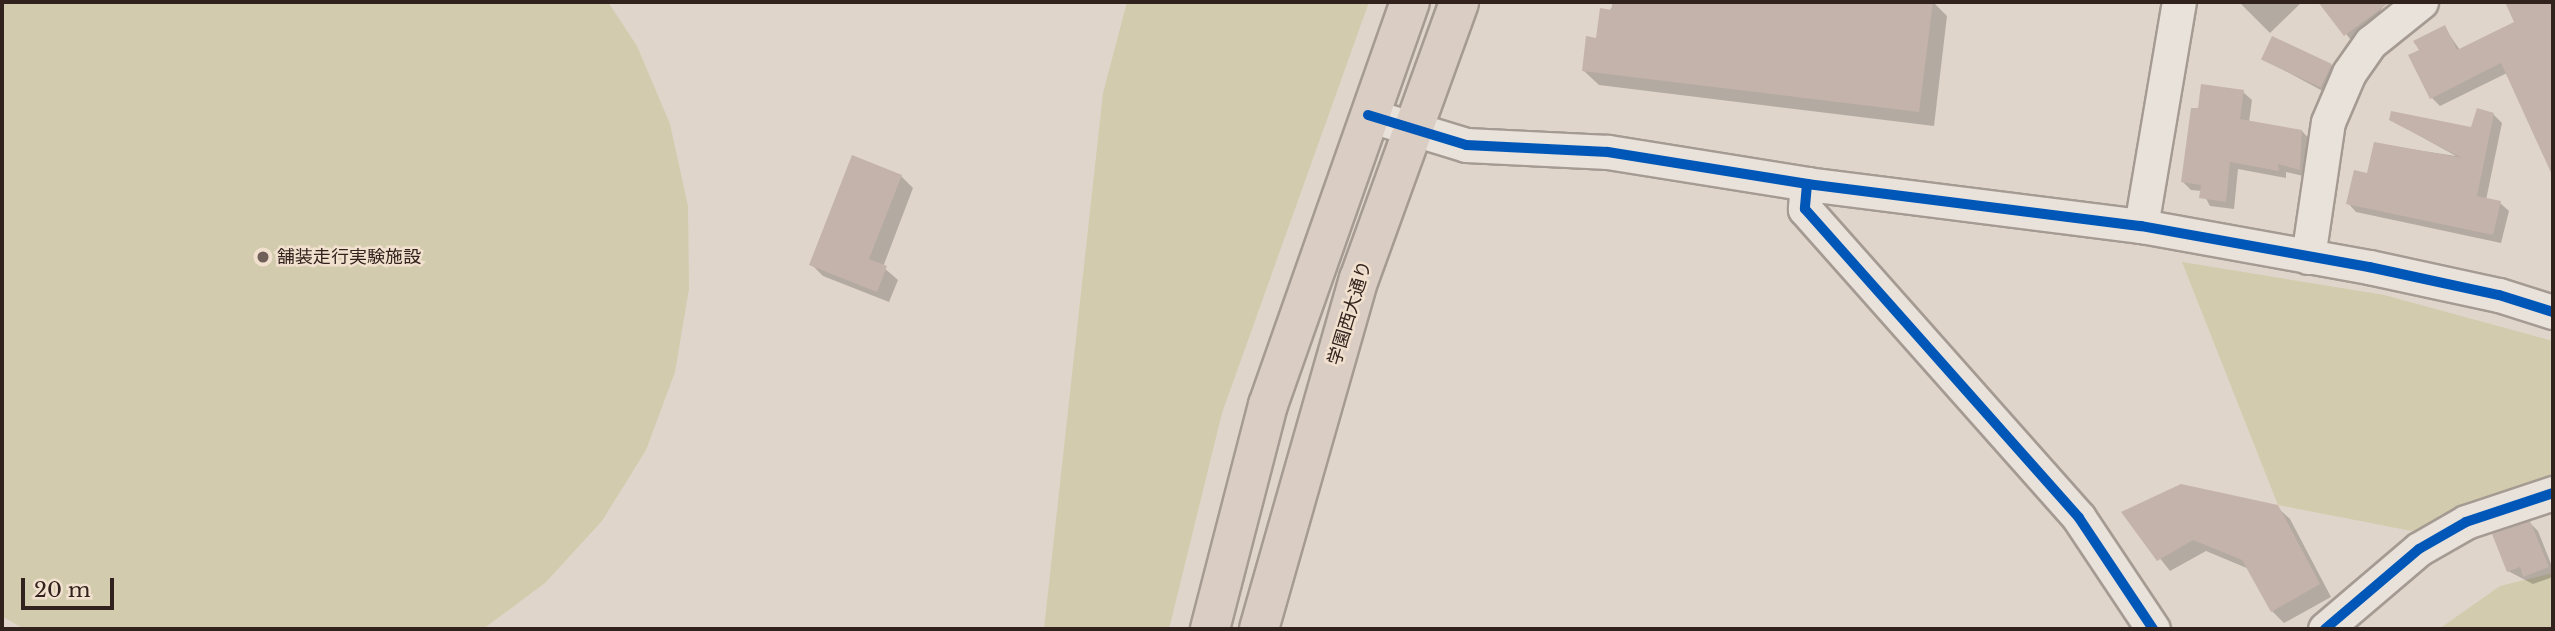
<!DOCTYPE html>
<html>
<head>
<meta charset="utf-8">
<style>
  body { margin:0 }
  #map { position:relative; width:2555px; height:631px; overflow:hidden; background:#e0d5ca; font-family:"Libre Baskerville","Noto Sans JP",serif }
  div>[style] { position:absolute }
  .green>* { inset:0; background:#d2cbad }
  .shadow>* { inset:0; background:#0003 }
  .building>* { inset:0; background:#c4b3ab; transform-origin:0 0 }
  .roads { filter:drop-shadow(2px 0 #a59b93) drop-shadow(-2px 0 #a59b93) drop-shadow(0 2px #a59b93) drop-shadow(0 -2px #a59b93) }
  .minor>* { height:33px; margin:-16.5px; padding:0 16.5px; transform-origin:16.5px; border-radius:16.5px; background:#e8e2db }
  .trunk>* { height:38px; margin:-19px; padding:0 19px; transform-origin:19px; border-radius:19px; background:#dacec4 }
  .cycleway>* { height:10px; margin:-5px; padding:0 5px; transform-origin:5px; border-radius:5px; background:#0057b8 }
  .dots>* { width:19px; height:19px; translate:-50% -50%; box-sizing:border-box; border:4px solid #f2e0cf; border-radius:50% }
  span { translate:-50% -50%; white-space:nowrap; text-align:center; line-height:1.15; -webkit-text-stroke:5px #f2e0cf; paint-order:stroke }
  .poi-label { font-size:18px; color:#32221d }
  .left { translate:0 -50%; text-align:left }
  .street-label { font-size:18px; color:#32221d }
  .frame { position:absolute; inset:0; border:4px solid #32221d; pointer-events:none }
  .scale { position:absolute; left:21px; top:578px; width:93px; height:32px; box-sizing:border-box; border:4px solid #32221d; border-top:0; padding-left:9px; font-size:21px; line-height:24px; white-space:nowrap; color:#32221d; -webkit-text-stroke:5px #f2e0cf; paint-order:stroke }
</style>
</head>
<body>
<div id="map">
  <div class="green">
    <i style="clip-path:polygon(2px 2px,608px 2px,637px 46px,670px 124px,688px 206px,689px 289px,675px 372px,646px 450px,602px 521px,545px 583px,483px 629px,24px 629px,2px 616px)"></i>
    <i style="clip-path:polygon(1127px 2px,1369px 2px,1222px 413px,1169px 629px,1044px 629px,1103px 93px)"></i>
    <i style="clip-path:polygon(2182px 262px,2384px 295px,2553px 341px,2553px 485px,2427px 534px,2278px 505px)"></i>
    <i style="clip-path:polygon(2553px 573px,2553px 629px,2439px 629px,2500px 586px)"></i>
  </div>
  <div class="shadow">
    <i style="clip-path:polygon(1614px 2px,1933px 2px,1947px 16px,1934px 126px,1599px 85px,1584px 71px)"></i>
    <i style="clip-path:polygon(2239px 2px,2302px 2px,2270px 33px)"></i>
    <i style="clip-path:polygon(2321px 2px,2387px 2px,2377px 15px,2382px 23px,2354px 44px)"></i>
    <i style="clip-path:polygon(2507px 2px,2548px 2px,2553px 14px,2553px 154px,2507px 73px,2440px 106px,2432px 98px,2444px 27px,2460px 50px,2516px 23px)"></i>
    <i style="clip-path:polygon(2263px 59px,2331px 65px,2339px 74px,2330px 95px)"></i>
    <i style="clip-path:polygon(2243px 92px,2252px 100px,2249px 122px,2302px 131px,2310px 140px,2308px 177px,2286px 172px,2286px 178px,2238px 169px,2234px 209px,2210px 206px,2202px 191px,2191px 190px,2183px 182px,2199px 110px)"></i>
    <i style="clip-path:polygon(2493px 114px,2502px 123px,2486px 200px,2500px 203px,2509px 211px,2501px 243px,2356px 212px,2348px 203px,2369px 175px,2376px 144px,2456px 156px,2391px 120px,2473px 130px)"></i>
    <i style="clip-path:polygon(901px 176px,913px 188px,883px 267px,898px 280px,889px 302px,823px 276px,811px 264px)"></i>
    <i style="clip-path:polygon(2277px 507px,2290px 519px,2331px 597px,2284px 623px,2272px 611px,2249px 569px,2206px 551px,2170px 571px,2124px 513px)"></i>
    <i style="clip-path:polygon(2530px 523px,2538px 531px,2553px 569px,2553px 577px,2533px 584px,2508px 571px)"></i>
  </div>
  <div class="building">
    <i style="clip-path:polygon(1612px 2px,1933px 2px,1919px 112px,1582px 71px,1586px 36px,1596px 38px,1600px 8px,1612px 10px)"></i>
    <i style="clip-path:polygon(2318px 2px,2390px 2px,2344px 36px)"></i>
    <i style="clip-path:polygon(2505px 2px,2553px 2px,2553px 177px,2501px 63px,2430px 99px,2408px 55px,2419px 50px,2413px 41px,2445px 25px,2457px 50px,2514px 22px)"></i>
    <i style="left:2272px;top:36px;width:66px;height:26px;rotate:25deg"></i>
    <i style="clip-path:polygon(2201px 84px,2244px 90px,2240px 119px,2302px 130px,2300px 170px,2278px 164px,2279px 171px,2230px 162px,2226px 202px,2199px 198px,2201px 185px,2181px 182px,2191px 108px,2198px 108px)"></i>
    <i style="clip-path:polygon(2477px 108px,2494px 113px,2477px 196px,2501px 201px,2493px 235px,2346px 204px,2354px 170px,2367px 173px,2374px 142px,2462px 158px,2389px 120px,2391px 111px,2471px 127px)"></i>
    <i style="clip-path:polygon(852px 155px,902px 175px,869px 259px,887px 266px,877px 292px,809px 265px)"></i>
    <i style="clip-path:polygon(2181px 484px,2278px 505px,2320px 584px,2271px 612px,2242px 560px,2193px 540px,2157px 561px,2121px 512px)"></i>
    <i style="clip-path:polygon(2530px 521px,2549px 567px,2523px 577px,2520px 567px,2507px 572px,2492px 534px)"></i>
  </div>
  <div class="roads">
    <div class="minor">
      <i style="left:1368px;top:115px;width:102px;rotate:17deg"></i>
      <i style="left:1466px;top:145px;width:142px;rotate:2.8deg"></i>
      <i style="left:1608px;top:152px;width:202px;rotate:9.1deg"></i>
      <i style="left:1807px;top:184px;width:337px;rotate:7.2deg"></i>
      <i style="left:2141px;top:226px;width:232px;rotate:10.2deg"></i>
      <i style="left:2369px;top:267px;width:133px;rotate:12.2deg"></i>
      <i style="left:2499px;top:295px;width:57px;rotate:17.5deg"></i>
      <i style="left:1807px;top:184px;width:25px;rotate:95deg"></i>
      <i style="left:1805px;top:209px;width:413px;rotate:48.4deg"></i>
      <i style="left:2079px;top:518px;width:133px;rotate:56.3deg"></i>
      <i style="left:2141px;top:226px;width:227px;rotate:-80.4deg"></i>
      <i style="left:2308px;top:257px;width:136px;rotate:-81.6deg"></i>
      <i style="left:2328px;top:122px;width:53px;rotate:-66.8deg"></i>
      <i style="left:2349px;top:73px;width:38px;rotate:-55deg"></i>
      <i style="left:2371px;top:42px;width:64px;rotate:-38.7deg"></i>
      <i style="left:2325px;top:629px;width:123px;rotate:-40.4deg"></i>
      <i style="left:2419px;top:549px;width:54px;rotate:-29.9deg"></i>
      <i style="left:2466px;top:522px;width:92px;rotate:-18.4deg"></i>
    </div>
    <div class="trunk">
      <i style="left:1210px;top:629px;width:231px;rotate:-75.5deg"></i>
      <i style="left:1268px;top:405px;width:427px;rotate:-70.6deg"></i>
      <i style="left:1259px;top:629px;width:364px;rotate:-74.1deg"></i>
      <i style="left:1359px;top:279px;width:294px;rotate:-70.1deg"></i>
    </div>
  </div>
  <div class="cycleway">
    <i style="left:1368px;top:115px;width:102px;rotate:17deg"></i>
    <i style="left:1466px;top:145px;width:142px;rotate:2.8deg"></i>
    <i style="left:1608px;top:152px;width:202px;rotate:9.1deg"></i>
    <i style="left:1807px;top:184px;width:337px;rotate:7.2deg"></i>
    <i style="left:2141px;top:226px;width:232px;rotate:10.2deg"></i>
    <i style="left:2369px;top:267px;width:133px;rotate:12.2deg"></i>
    <i style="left:2499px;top:295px;width:57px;rotate:17.5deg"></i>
    <i style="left:1807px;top:184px;width:25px;rotate:95deg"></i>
    <i style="left:1805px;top:209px;width:413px;rotate:48.4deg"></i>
    <i style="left:2079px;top:518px;width:133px;rotate:56.3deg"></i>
    <i style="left:2325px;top:629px;width:123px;rotate:-40.4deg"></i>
    <i style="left:2419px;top:549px;width:54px;rotate:-29.9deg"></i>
    <i style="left:2466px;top:522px;width:92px;rotate:-18.4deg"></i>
  </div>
  <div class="dots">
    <i style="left:263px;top:257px;background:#6f615a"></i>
  </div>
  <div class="poi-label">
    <span class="left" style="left:277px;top:257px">舗装走行実験施設</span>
  </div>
  <div class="street-label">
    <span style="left:1350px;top:313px;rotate:-73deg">学園西大通り</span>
  </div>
  <div class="frame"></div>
  <div class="scale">20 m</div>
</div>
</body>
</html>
